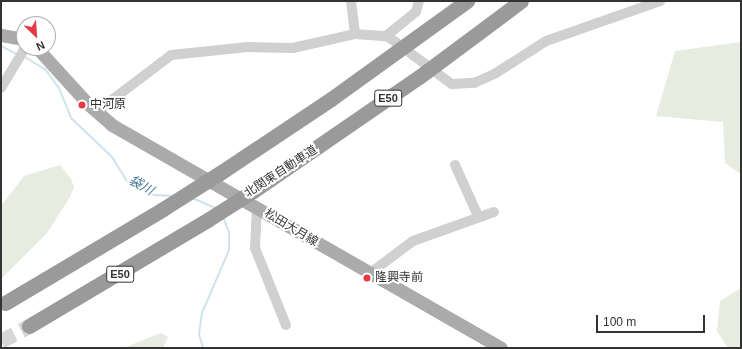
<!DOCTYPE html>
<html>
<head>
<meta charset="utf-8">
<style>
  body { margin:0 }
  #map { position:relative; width:742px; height:349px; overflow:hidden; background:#fff; font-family:Arial,"Noto Sans JP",sans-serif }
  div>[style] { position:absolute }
  .green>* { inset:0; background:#e6ecdf }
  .stream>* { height:2px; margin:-1px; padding:0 1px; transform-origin:1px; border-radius:1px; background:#cfe2ee }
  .highway-tunnel>* { height:15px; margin-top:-7.5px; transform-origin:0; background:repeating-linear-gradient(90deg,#d6d6d6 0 15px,transparent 0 23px) }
  .minor>* { height:10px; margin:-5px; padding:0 5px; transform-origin:5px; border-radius:5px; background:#d0d0d0 }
  .major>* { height:13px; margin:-6.5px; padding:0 6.5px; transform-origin:6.5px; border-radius:6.5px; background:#ababab }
  .highway>* { height:15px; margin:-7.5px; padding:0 7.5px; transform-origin:7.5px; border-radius:7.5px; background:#9a9a9a }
  .highway-bridge>* { height:15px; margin:-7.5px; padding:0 7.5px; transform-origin:7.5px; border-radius:7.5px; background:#9a9a9a }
  .dots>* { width:11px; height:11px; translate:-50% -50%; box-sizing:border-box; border:2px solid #fff; border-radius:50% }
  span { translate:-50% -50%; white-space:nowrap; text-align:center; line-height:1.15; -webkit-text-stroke:4px #fff; paint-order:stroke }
  .shield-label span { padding:1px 3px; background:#fff; border:1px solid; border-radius:3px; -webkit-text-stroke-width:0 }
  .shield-label { font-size:11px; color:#333; font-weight:700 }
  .poi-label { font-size:12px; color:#333 }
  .left { translate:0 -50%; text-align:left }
  .street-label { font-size:12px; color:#333 }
  .water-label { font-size:13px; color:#3f7597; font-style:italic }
  .frame { position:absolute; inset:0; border:2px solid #333; pointer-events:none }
  .north { position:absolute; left:16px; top:16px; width:40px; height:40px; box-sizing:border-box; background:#fff; border:1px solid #adadad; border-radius:50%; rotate:155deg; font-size:11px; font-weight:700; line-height:16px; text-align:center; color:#333 }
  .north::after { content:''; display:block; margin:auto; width:14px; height:18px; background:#e63946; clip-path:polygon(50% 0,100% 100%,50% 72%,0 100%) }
  .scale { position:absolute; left:596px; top:315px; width:109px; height:18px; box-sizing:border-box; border:2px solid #333; border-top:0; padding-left:5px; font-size:12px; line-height:14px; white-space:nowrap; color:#333; -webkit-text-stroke:3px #fff; paint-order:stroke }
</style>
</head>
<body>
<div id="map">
  <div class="green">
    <i style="clip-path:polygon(741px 42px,741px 174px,725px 163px,723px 122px,656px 116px,675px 51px)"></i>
    <i style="clip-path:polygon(60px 165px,71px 179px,74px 187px,70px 197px,47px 233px,1px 279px,1px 206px,24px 176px)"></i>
    <i style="clip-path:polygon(741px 288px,741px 348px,728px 348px,717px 331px,720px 301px)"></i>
    <i style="clip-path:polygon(161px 333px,168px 337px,163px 348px,123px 348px)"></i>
  </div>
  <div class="stream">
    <i style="left:1px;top:46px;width:18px;rotate:27deg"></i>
    <i style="left:23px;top:56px;width:26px;rotate:31deg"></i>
    <i style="left:45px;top:69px;width:24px;rotate:54deg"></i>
    <i style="left:59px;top:88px;width:32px;rotate:68deg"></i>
    <i style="left:71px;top:118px;width:57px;rotate:43.6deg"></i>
    <i style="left:112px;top:157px;width:28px;rotate:58deg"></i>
    <i style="left:127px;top:181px;width:31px;rotate:27deg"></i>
    <i style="left:155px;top:195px;width:17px;rotate:3deg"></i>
    <i style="left:192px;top:198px;width:25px;rotate:23deg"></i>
    <i style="left:203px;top:348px;width:15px;rotate:-106deg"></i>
    <i style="left:199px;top:334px;width:21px;rotate:-82deg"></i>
    <i style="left:202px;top:313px;width:69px;rotate:-66.8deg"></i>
    <i style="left:229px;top:250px;width:18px;rotate:-90deg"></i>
    <i style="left:229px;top:232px;width:16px;rotate:-112deg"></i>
  </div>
  <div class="highway-tunnel">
    <i style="left:1px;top:341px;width:32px;rotate:-28deg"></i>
  </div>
  <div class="minor">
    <i style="left:351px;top:1px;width:33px;rotate:83deg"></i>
    <i style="left:386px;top:36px;width:38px;rotate:-39deg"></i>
    <i style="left:416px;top:12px;width:11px;rotate:-75deg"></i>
    <i style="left:410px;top:53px;width:19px;rotate:36deg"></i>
    <i style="left:438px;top:74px;width:17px;rotate:36deg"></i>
    <i style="left:452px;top:84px;width:22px;rotate:-3deg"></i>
    <i style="left:474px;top:83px;width:24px;rotate:-24deg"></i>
    <i style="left:496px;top:73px;width:59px;rotate:-32.6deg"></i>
    <i style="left:546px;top:41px;width:121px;rotate:-19.3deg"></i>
    <i style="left:1px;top:88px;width:47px;rotate:-59deg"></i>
    <i style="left:96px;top:112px;width:94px;rotate:-37.2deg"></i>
    <i style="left:171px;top:55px;width:77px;rotate:-5.9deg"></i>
    <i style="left:248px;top:47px;width:45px;rotate:1.3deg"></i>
    <i style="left:293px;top:48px;width:64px;rotate:-12.7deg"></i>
    <i style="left:355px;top:34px;width:31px;rotate:4deg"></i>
    <i style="left:386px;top:36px;width:12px;rotate:31deg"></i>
    <i style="left:455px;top:165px;width:56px;rotate:65.7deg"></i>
    <i style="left:257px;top:207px;width:41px;rotate:92.8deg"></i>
    <i style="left:255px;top:248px;width:83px;rotate:68.1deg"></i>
    <i style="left:369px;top:274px;width:55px;rotate:-36.9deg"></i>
    <i style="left:413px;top:241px;width:86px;rotate:-19.7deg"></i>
  </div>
  <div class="major">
    <i style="left:1px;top:35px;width:23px;rotate:10deg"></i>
    <i style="left:37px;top:48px;width:76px;rotate:47.7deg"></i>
    <i style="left:88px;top:104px;width:32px;rotate:41deg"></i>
    <i style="left:112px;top:125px;width:448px;rotate:29.8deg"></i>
  </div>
  <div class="highway">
    <i style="left:220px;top:173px;width:133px;rotate:-33.7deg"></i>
    <i style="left:331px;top:99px;width:168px;rotate:-35.8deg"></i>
    <i style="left:253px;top:191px;width:201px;rotate:-34.5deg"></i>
    <i style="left:419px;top:77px;width:127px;rotate:-36.7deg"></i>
    <i style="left:5px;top:303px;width:184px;rotate:-30.7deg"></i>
    <i style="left:29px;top:326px;width:209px;rotate:-30.7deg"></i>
  </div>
  <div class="highway-bridge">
    <i style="left:163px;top:209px;width:67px;rotate:-32.3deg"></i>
    <i style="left:209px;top:219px;width:52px;rotate:-32.5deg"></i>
  </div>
  <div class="dots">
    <i style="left:82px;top:105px;background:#e63946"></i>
    <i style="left:367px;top:278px;background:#e63946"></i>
  </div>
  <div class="shield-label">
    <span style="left:388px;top:98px">E50</span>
    <span style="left:120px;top:274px">E50</span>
  </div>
  <div class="poi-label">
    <span class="left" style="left:90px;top:105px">中河原</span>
    <span class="left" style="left:375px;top:278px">隆興寺前</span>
  </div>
  <div class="street-label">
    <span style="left:281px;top:172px;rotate:-33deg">北関東自動車道</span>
    <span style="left:291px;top:228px;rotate:31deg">松田大月線</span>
  </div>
  <div class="water-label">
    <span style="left:141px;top:186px;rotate:29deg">袋川</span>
  </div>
  <div class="frame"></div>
  <div class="north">N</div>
  <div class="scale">100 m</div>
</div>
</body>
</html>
